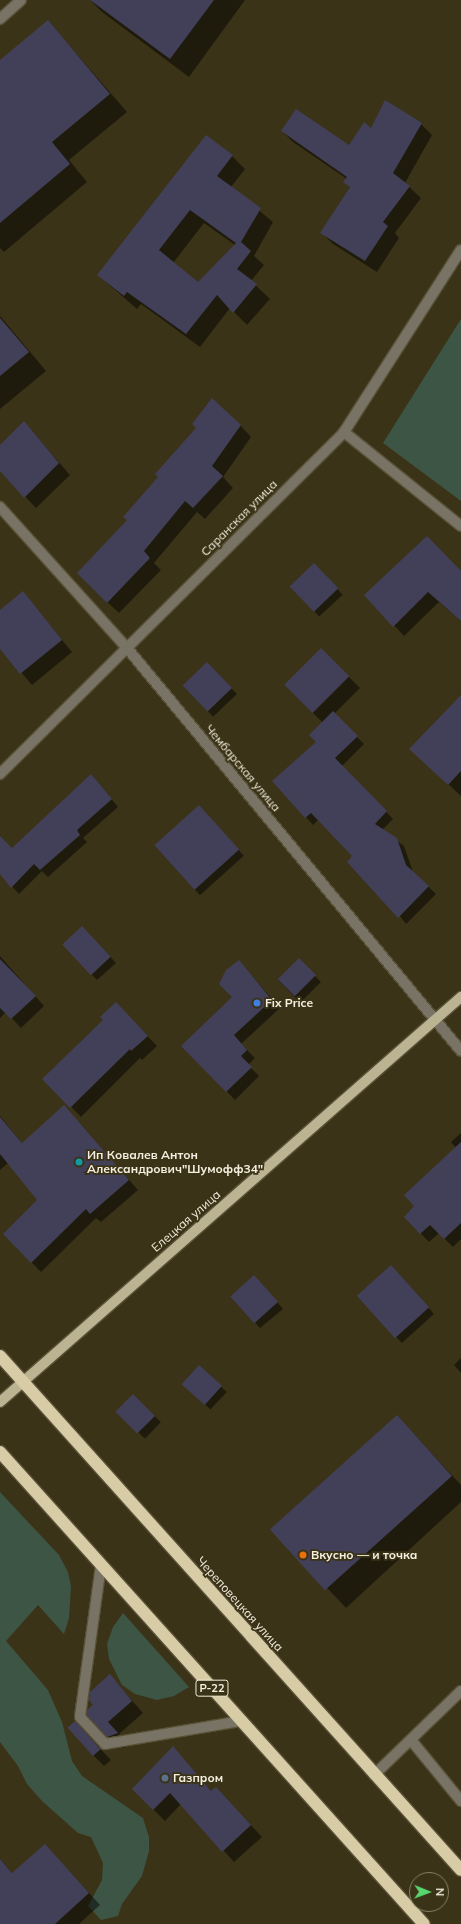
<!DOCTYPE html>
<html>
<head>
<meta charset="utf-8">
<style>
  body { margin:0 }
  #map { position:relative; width:461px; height:1924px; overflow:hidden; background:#3b3317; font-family:Mulish,sans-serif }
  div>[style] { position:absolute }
  .green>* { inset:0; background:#3d5544 }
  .shadow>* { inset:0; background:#0007; transform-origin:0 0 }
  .building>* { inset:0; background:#423f59; transform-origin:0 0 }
  .roads { filter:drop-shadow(1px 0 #595137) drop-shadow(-1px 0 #595137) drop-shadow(0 1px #595137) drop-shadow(0 -1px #595137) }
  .minor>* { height:10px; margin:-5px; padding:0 5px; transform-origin:5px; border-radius:5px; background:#787364 }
  .major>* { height:10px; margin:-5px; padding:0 5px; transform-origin:5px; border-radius:5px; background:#bcb393 }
  .highway>* { height:12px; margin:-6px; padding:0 6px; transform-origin:6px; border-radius:6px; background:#d7cca6 }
  .dots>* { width:11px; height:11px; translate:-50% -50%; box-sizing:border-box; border:2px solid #3b3317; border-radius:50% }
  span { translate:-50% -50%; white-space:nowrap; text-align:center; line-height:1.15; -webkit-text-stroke:3.5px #3b3317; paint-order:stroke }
  .shield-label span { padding:1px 3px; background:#3b3317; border:1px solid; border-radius:3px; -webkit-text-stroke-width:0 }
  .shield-label { font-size:11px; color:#f4efdf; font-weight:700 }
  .street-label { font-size:12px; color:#f4efdf }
  .poi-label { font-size:12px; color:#f4efdf; font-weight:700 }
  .left { translate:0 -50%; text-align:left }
  .north { position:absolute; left:409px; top:1872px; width:40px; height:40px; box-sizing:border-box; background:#3b3317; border:1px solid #857e67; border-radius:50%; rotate:91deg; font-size:11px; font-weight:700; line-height:16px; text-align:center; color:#f4efdf }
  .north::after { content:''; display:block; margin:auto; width:14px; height:18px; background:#58d56f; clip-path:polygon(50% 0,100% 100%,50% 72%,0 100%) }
</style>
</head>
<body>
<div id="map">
  <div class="green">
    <i style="clip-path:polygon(461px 319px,461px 501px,383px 443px)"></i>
    <i style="clip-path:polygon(0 1492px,59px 1555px,68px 1572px,71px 1586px,69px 1618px,64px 1634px,38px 1605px,6px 1641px,48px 1690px,62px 1722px,72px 1761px,82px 1776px,143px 1818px,149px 1837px,149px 1851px,142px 1876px,122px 1904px,118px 1916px,101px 1920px,88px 1906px,102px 1880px,103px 1863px,91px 1837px,78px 1833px,42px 1801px,27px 1784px,18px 1766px,0 1742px)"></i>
    <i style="clip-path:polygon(123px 1613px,189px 1687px,174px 1696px,157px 1700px,135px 1694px,122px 1685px,109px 1659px,107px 1644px,113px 1627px)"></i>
  </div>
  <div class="shadow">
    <i style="clip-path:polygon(90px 0,245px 0,189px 77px,102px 12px)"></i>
    <i style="clip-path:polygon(48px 21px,127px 112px,69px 160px,87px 182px,4px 252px,0 248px,0 61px)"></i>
    <i style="clip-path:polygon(421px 124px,432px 135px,405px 183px,421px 198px,395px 233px,399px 238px,377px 272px,333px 244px,322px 233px,350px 187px,347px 179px,293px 142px,282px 131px,349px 147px,371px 129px)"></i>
    <i style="clip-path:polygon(evenodd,232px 156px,245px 169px,231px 187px,273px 222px,254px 256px,264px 265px,251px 281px,270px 299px,247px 325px,230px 308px,200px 347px,141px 304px,137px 309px,98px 275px,232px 156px,204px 223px,235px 245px,198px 284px,173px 263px,204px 223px)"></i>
    <i style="clip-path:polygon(0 316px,46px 371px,0 409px)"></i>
    <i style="clip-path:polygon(24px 422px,70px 475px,36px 508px,0 470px,0 446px)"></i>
    <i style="clip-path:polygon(240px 425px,251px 437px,223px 477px,233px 488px,205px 519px,197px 512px,154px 563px,161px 570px,119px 613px,89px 585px,128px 520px,198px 428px)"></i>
    <i style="left:314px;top:564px;width:42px;height:32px;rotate:47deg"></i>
    <i style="clip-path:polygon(461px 574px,461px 621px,439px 602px,404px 636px,366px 595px)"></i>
    <i style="clip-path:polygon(23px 593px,72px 652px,32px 685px,0 648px,0 611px)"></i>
    <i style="clip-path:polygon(321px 649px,360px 688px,334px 714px,364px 744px,342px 766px,393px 819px,382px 830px,404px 846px,413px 872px,436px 894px,406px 924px,354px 856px,318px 820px,313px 825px,274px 781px,317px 742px,323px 723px,285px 685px)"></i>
    <i style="left:207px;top:663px;width:43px;height:33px;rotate:46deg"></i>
    <i style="clip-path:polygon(461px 697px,461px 796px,421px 759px)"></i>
    <i style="clip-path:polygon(98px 783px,118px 807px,83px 838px,87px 842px,48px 877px,42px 871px,19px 894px,0 873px,0 845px,12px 849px)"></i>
    <i style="left:199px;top:806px;width:67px;height:59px;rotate:48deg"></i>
    <i style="clip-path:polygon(88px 933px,116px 963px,97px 980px,91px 974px)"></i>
    <i style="clip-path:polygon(0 956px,44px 1006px,21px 1028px,6px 1012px,0 1018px)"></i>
    <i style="left:299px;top:960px;width:31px;height:29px;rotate:45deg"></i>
    <i style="clip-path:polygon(239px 961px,280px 1008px,241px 1044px,255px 1058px,248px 1065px,259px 1076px,235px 1100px,183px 1046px,234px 998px)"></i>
    <i style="clip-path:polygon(125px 1013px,157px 1046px,142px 1060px,140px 1058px,81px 1117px,44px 1079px)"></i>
    <i style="clip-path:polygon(64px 1107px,138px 1190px,101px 1222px,96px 1218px,41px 1272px,4px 1234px,39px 1200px,8px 1163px,0 1170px,0 1116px,23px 1144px)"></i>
    <i style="clip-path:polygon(461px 1133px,461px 1239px,453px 1247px,439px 1233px,429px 1242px,405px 1217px,416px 1206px,456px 1148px,451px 1142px)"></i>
    <i style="clip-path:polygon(397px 1272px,434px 1314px,402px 1343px,396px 1337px)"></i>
    <i style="clip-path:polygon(260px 1282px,283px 1309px,260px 1328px,231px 1296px)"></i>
    <i style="clip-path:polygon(461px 1358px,461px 1373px,454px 1365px)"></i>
    <i style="left:199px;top:1366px;width:38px;height:24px;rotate:43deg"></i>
    <i style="left:133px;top:1396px;width:38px;height:23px;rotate:43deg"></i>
    <i style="clip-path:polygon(397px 1416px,461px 1485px,461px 1502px,346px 1608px,273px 1530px)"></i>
    <i style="clip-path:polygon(110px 1676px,143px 1713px,119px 1734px,129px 1745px,127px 1747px,120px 1748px,108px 1736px,95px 1705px)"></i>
    <i style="clip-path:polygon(86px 1734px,111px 1760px,104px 1766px,93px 1755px)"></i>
    <i style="clip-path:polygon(173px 1748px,212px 1792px,216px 1788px,262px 1837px,234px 1862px,181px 1804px,165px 1821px,133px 1789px)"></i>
    <i style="clip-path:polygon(56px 1857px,100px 1905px,79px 1924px,0 1924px,0 1859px,13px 1874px)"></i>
  </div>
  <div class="building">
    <i style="clip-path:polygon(90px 0,214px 0,170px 59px)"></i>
    <i style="clip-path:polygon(48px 20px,110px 94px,52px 142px,70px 164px,0 223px,0 60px)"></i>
    <i style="clip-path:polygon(385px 100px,422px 123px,393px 173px,410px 186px,383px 222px,388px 226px,365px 261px,320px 233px,350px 187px,343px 182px,347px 177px,281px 131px,296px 109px,349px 145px,364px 122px,371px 128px)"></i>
    <i style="clip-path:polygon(evenodd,206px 135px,233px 155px,217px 176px,261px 208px,241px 242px,251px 251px,237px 269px,257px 284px,233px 313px,217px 295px,186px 334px,127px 292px,124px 296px,97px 275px,206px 135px,190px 210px,236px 243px,198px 282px,159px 250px,190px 210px)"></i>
    <i style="clip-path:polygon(0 318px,29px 352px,0 376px)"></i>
    <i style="clip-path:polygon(212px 398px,241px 425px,212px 466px,223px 476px,193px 508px,185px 501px,144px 551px,150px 558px,107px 603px,77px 573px,127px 520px,123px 517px,158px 477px,155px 474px,196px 428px,192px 424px)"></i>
    <i style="clip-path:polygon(24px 421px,59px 463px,24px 498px,0 471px,0 445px)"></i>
    <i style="clip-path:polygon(427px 536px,461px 571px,461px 621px,428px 592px,393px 627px,364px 595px)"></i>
    <i style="left:314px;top:563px;width:35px;height:34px;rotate:46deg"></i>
    <i style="clip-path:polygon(23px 591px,62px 640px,20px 674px,0 649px,0 610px)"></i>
    <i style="left:321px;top:648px;width:40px;height:52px;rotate:45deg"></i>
    <i style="left:207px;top:662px;width:36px;height:34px;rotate:46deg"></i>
    <i style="clip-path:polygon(461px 695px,461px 771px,448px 785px,409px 749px)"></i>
    <i style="clip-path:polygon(333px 711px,358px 736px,335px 758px,387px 811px,375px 824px,397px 838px,406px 865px,429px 886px,398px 918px,347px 862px,352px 856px,311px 813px,305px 818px,272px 781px,316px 742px,309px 735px)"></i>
    <i style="clip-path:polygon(91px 774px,112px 799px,77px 830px,80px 835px,40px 870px,34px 864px,11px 888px,0 874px,0 836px,12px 848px)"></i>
    <i style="left:199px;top:805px;width:60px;height:60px;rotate:48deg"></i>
    <i style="left:82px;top:926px;width:42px;height:27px;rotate:47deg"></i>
    <i style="left:299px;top:958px;width:24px;height:30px;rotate:45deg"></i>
    <i style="clip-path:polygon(0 959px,36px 996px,11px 1019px,0 1008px)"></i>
    <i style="clip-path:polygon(239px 960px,272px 1000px,234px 1035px,247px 1050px,241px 1056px,252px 1067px,226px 1092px,181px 1046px,232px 997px,219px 984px,226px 970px)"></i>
    <i style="clip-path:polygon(116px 1002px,148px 1036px,131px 1051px,130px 1049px,70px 1108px,42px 1079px,103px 1020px,100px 1017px)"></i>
    <i style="clip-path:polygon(64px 1105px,129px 1180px,90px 1214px,86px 1209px,31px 1263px,3px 1234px,37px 1200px,0 1154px,0 1117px,22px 1143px)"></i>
    <i style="clip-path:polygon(461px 1142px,461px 1223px,444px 1239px,430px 1225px,420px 1234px,404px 1217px,414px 1206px,404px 1195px)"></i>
    <i style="left:391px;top:1265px;width:57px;height:46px;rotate:48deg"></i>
    <i style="left:254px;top:1275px;width:36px;height:32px;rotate:48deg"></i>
    <i style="left:199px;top:1365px;width:31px;height:26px;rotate:42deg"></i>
    <i style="left:133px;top:1394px;width:31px;height:25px;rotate:45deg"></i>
    <i style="left:397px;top:1415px;width:82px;height:171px;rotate:48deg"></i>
    <i style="clip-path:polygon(110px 1674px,132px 1701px,108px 1722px,118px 1733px,107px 1737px,87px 1715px,87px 1710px,93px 1705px,89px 1700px,90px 1692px)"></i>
    <i style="left:75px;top:1721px;width:38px;height:10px;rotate:48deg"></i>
    <i style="clip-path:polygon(173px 1746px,211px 1791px,216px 1787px,251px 1825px,222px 1852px,170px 1793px,153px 1810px,132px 1789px)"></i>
    <i style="clip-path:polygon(45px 1844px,89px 1893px,55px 1924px,0 1924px,0 1859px,12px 1873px)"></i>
  </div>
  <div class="roads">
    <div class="minor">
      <i style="left:0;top:19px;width:28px;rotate:-42deg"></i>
      <i style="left:344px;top:432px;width:150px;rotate:38.8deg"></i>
      <i style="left:0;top:507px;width:190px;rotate:48deg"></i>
      <i style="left:127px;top:648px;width:523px;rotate:50.35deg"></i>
      <i style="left:0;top:774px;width:485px;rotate:-44.8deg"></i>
      <i style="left:344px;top:432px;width:216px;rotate:-57.3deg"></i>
      <i style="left:101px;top:1565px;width:153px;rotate:97.9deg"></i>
      <i style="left:80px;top:1717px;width:37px;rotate:47deg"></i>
      <i style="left:105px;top:1744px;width:138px;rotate:-9.6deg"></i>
      <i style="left:411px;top:1740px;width:79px;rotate:50.7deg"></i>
      <i style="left:374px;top:1775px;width:121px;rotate:-44deg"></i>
    </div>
    <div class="major">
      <i style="left:0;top:1402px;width:614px;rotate:-41.3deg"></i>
    </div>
    <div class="highway">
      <i style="left:0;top:1356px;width:690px;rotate:48.11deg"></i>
      <i style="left:0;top:1452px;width:634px;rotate:48.07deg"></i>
    </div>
  </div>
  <div class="dots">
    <i style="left:257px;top:1003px;background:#3f7fe0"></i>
    <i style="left:79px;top:1162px;background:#0f9aa8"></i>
    <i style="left:303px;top:1555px;background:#e8710a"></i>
    <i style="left:165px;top:1778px;background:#5c6f8a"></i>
  </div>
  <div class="shield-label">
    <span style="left:212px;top:1688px">Р-22</span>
  </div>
  <div class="street-label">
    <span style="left:239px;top:518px;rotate:-45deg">Саранская улица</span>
    <span style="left:243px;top:768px;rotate:50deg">Чембарская улица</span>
    <span style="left:186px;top:1221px;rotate:-41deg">Елецкая улица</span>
    <span style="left:240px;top:1604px;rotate:48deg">Череповецкая улица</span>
  </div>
  <div class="poi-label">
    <span class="left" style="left:265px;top:1003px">Fix Price</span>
    <span class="left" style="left:87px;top:1162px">Ип Ковалев Антон<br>Александрович"Шумофф34"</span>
    <span class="left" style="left:311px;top:1555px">Вкусно — и точка</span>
    <span class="left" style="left:173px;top:1778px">Газпром</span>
  </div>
  <div class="north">N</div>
</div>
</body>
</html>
